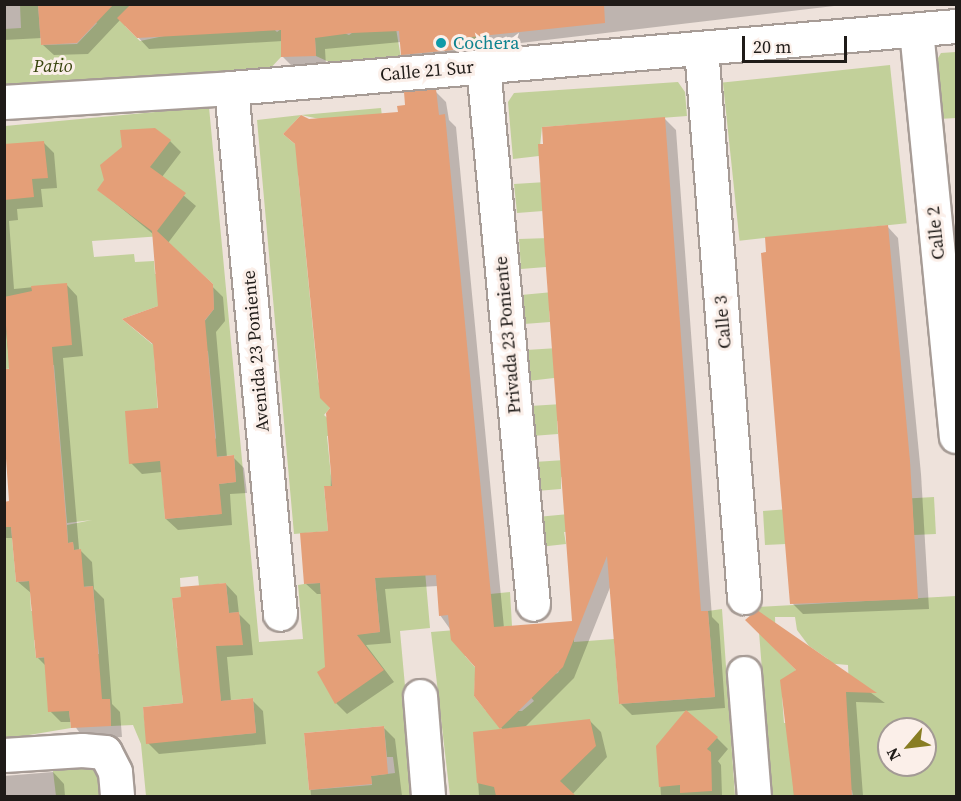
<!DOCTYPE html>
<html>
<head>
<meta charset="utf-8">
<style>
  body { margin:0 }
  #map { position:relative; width:961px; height:801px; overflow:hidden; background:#eee2db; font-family:"Source Serif 4",serif }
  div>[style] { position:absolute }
  .green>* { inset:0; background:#c2d09a; transform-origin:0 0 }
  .shadow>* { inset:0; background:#0003 }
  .building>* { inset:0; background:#e49f78 }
  .roads { filter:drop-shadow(2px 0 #a79c96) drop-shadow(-2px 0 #a79c96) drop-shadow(0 2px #a79c96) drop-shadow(0 -2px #a79c96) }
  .street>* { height:33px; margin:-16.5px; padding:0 16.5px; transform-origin:16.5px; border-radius:16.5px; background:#fff }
  .dots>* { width:16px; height:16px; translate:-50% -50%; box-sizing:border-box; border:3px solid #fbefe9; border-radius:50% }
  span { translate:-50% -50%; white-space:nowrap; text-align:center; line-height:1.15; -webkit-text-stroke:6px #fbefe9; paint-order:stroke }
  .culture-label { font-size:18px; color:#0d838f }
  .left { translate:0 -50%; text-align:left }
  .park-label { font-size:18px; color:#39440d; font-style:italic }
  .street-label { font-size:18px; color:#1f1b18 }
  .frame { position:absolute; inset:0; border:6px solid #1f1b18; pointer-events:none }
  .north { position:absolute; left:877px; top:717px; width:60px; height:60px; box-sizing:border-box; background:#fbefe9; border:2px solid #a39a95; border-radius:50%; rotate:242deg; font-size:16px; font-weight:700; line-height:24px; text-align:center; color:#1f1b18 }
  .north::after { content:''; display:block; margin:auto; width:21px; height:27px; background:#887d23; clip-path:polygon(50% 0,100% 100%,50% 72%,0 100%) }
  .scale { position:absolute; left:742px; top:36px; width:105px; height:27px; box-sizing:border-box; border:3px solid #1f1b18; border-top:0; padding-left:8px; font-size:18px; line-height:21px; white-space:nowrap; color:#1f1b18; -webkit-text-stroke:4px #fbefe9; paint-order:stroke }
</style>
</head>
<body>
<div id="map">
  <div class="green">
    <i style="clip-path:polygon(20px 5px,38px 5px,41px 45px,77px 44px,97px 23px,88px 14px,89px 5px,131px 5px,132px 18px,125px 26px,140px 41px,260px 16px,277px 32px,281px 29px,281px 57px,265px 74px,5px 91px,4px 29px,21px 28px)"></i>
    <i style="clip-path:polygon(392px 5px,402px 64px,342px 68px,316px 56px,314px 21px,349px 35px)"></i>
    <i style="left:482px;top:5px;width:48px;height:33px;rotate:83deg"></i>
    <i style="clip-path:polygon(956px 52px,956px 118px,939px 119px,935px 63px,941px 53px)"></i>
    <i style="left:890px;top:65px;width:159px;height:168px;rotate:84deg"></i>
    <i style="clip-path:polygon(678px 82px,685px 92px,687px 116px,542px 127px,539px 156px,513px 159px,508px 102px,514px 93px)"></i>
    <i style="clip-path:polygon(evenodd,209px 107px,259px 642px,303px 639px,298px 585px,304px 584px,320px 583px,325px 637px,380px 632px,375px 578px,425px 571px,430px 628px,400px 631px,415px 796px,146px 796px,141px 744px,133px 725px,111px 726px,110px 699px,48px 711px,69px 711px,71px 728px,5px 739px,4px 527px,11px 527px,16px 582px,73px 578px,81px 549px,74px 550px,73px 542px,68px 543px,67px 525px,92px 520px,67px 523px,54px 365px,5px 369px,5px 126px,209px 107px,162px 236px,164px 256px,182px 255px,213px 284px,214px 309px,194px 335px,182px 343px,152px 344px,122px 319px,158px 306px,173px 305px,170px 273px,155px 274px,154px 261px,135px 262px,134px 254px,94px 257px,92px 241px,162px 236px,209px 107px,208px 351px,216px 438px,203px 458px,234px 455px,236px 482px,219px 484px,221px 514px,165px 519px,154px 353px,208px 351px,209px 107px,198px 576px,199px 586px,226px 583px,229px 613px,239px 612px,242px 644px,177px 648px,172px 598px,181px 597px,180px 578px,198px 576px,209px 107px,93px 586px,99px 654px,36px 658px,34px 640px,43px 639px,39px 611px,31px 611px,30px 591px,93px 586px,209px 107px,220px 692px,221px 701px,253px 698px,256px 733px,147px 743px,143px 707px,183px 703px,182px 695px,220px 692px,209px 107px,384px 726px,387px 757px,393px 757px,395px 773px,371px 776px,372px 785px,309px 790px,304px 733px,384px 726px)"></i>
    <i style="clip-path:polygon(381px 108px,384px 133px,301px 115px,283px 134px,316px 162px,298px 174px,318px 381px,330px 408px,324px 415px,345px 434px,327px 436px,332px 486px,324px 487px,328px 531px,294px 534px,257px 120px,301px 115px)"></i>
    <i style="clip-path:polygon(546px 182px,543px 211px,517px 213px,514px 184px)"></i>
    <i style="clip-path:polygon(549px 238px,550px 254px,545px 255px,546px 267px,521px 269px,519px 239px)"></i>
    <i style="clip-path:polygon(553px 292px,554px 310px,549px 311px,550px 322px,524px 324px,521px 295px)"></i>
    <i style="clip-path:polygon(558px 348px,554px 378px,528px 381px,526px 350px)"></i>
    <i style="clip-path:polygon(562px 404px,563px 421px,557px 421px,558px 434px,532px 436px,530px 406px)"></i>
    <i style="clip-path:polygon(565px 460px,566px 477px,561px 477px,561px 489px,536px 491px,534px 462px)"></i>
    <i style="left:934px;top:497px;width:37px;height:22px;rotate:87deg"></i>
    <i style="clip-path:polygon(789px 509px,786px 544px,765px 545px,763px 511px)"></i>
    <i style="clip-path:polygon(569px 514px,570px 532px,564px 532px,566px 544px,539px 547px,537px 517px)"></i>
    <i style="clip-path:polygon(510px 592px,512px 626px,485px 628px,490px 594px)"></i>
    <i style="clip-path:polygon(evenodd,956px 596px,956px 796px,853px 796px,852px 790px,824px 793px,850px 762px,848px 728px,800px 795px,772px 796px,757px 607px,956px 596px,775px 617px,795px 617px,797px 630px,809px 646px,828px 659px,825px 663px,848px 665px,849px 691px,844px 691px,819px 720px,784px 723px,782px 696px,796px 670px,776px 650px,775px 617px,956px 596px,889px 729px,925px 729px,925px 765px,889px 765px,889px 729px)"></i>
    <i style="clip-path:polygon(722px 609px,735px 796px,450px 796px,431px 632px,456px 630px,468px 653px,465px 656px,480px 673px,475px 679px,474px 696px,486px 711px,522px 711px,534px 701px,521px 686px,558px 673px,574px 638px,574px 642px,614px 639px,619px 704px,715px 697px,708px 611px)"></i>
    <i style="clip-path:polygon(94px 767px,102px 778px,104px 796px,56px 796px,53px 771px)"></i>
  </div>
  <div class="shadow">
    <i style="clip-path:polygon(4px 4px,851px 4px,462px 50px,463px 61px,413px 65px,402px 54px,401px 42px,325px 49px,326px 66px,293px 67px,283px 57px,283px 41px,149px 49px,121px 19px,88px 54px,54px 55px,43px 45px,42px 38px,4px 40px)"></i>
    <i style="clip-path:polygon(435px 91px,446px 102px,449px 120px,456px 127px,504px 628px,574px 623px,665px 119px,676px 130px,712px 617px,719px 624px,725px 708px,632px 715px,621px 704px,611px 585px,574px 678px,524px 728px,590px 721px,601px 732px,607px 757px,571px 796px,479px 796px,475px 733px,503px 730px,475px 696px,477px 667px,440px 615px,438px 586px,385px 589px,391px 643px,366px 645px,394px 682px,347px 714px,336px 703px,319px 673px,327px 668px,323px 594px,317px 594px,305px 583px,330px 533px,332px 408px,308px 121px,399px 114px)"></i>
    <i style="clip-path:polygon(170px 141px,181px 152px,162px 177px,196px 206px,168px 243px,223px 297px,225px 321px,216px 332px,227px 457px,233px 457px,244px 468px,247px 493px,230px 494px,232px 525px,178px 530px,166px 519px,162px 472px,142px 474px,131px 463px,160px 410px,155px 346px,125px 320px,159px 307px,153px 234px,99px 190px)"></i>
    <i style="clip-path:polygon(43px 142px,54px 153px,57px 188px,41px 189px,43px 207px,17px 209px,18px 220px,9px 221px,14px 289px,66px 284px,77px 296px,83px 356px,63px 358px,79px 549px,92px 562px,94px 589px,104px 599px,112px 704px,120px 712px,122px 737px,84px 739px,72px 722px,61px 722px,50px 711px,46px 666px,37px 657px,31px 593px,18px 582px,14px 538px,4px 538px,4px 503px,11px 503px,10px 370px,4px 312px,4px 146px)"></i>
    <i style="clip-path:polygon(887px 226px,898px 238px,921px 474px,929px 609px,803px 614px,792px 603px)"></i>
    <i style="clip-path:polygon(226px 584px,237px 596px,239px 614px,250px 625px,253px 655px,227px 657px,231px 701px,252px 700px,263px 711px,266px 744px,159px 754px,148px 743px,184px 705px)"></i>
    <i style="clip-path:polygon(757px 611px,885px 703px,856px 702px,863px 796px,794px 796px,790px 726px,798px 670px)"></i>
    <i style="clip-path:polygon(384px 728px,395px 739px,402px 796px,311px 796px,306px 735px)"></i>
    <i style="clip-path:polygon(717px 738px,728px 749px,718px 761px,721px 765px,722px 796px,661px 796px,658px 746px)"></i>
    <i style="clip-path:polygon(53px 772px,64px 784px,65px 796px,4px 796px,4px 776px)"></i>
  </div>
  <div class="building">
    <i style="clip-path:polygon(38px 4px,114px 4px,77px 43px,41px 45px)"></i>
    <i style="clip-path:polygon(131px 4px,604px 4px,605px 23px,452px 39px,453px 50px,401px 55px,399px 31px,352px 33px,315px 38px,316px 56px,281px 57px,281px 30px,137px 38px,117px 18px)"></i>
    <i style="clip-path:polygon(436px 89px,439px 115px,445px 114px,494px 627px,572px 621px,545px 255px,538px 144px,543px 144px,542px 127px,665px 117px,701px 611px,708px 611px,715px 697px,619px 704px,607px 556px,563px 667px,500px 729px,590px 719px,596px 746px,560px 781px,576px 796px,496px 796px,494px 787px,477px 783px,473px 732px,500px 729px,474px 696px,475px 667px,451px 640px,448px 615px,439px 616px,436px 575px,375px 578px,380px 632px,357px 635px,384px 670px,335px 704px,317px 672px,325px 667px,320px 583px,304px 584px,300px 533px,328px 531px,324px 486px,332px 486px,326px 413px,330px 408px,320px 398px,295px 144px,283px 134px,301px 115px,309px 119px,398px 112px,397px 106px,405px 105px,404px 92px)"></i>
    <i style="clip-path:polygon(155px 128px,171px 140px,150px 167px,186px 193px,157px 231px,213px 284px,214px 309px,205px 320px,217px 457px,234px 455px,236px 482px,219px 484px,222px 514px,165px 519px,160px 461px,129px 464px,125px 411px,158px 408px,153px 344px,122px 319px,158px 306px,152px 231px,97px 190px,104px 180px,100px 165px,122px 147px,120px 130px)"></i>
    <i style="clip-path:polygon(44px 141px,48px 178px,32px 179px,34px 197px,4px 200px,4px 144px)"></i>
    <i style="clip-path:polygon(888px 225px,910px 461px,918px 599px,790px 604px,761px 253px,766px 252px,765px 237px)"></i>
    <i style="clip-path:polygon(67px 283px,72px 345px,52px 347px,68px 543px,73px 542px,74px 550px,81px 549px,84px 587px,93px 586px,102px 699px,110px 699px,111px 726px,71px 728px,69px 711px,48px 712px,44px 657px,36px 658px,29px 581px,16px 582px,11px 527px,4px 527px,4px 502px,9px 501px,4px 430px,4px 369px,9px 369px,4px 297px,32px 291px,31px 286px)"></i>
    <i style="clip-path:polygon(226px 583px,229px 613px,239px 612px,243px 645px,216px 646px,221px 701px,253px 698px,256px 733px,146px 744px,143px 707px,183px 703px,172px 598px,181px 597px,180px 587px)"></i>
    <i style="clip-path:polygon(757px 610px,877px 693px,846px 692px,852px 796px,794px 796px,780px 680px,796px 670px,745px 620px)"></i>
    <i style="clip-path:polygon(686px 710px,718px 737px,707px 749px,711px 752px,712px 791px,680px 793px,680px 785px,659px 787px,656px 746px)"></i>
    <i style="clip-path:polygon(384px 726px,388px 774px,371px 776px,372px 784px,309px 790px,304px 733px)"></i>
  </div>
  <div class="roads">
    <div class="street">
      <i style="left:916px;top:30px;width:408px;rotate:84.4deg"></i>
      <i style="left:701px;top:48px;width:551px;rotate:85.52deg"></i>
      <i style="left:483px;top:66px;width:540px;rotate:84.69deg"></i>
      <i style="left:231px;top:88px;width:528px;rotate:84.68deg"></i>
      <i style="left:4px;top:102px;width:227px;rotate:-3.5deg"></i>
      <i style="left:231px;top:88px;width:728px;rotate:-4.89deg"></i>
      <i style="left:744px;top:673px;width:123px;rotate:85.4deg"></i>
      <i style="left:420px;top:696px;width:100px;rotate:85.4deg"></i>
      <i style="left:4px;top:755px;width:78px;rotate:-3.7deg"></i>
      <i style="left:82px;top:750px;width:23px;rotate:5deg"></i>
      <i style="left:105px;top:752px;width:22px;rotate:63deg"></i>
      <i style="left:115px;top:772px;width:24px;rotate:85deg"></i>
    </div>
  </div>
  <div class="dots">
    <i style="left:441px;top:43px;background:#0f9aa8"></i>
  </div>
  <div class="culture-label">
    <span class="left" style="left:453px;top:43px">Cochera</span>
  </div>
  <div class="park-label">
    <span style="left:53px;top:66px">Patio</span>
  </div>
  <div class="street-label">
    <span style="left:427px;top:71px;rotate:-5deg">Calle 21 Sur</span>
    <span style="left:936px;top:233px;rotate:-96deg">Calle 2</span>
    <span style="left:723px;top:322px;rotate:-95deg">Calle 3</span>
    <span style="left:508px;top:335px;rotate:-95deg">Privada 23 Poniente</span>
    <span style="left:256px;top:351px;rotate:-95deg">Avenida 23 Poniente</span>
  </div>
  <div class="frame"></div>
  <div class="north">N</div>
  <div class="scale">20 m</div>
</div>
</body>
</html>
